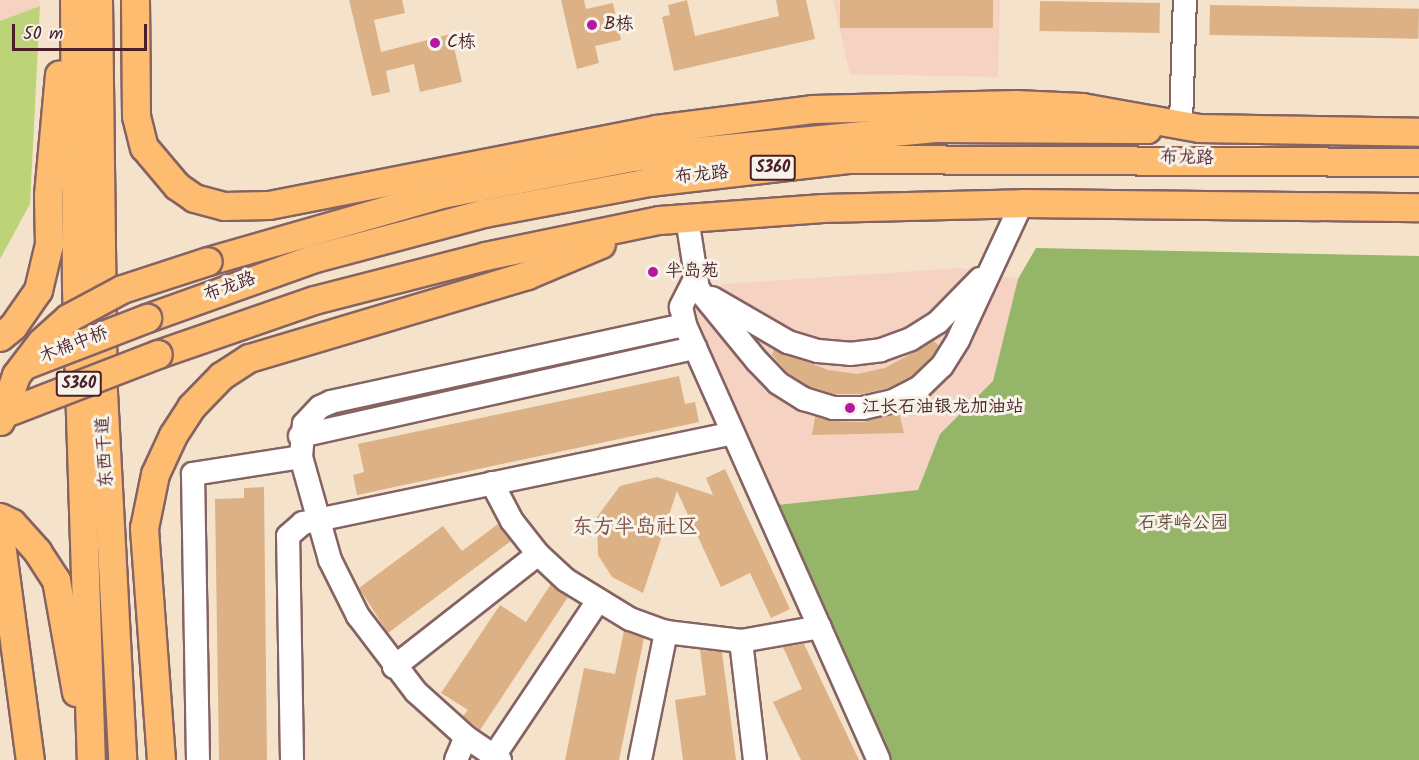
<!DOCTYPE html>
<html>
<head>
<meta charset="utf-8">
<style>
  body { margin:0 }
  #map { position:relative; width:1419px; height:760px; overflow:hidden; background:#f5e2ca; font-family:Kalam,"LXGW WenKai TC",sans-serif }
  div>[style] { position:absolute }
  .built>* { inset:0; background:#f6d2c3 }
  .green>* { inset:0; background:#bcd378 }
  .forest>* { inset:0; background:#95b568 }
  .building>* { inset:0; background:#ddb186; transform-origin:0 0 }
  .roads { filter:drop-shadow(2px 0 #866363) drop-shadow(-2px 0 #866363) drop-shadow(0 2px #866363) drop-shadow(0 -2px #866363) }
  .minor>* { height:22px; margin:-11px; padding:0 11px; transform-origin:11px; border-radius:11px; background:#fff }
  .major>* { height:27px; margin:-13.5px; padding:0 13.5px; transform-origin:13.5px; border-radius:13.5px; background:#fdbc70 }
  .bridges { filter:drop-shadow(2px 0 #866363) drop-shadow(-2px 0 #866363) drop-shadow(0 2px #866363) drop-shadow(0 -2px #866363) }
  .major-bridge>* { height:27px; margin:-13.5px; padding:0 13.5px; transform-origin:13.5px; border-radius:13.5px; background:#fdbc70 }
  .dots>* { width:16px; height:16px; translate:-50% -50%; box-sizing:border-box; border:3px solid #f7f3e8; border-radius:50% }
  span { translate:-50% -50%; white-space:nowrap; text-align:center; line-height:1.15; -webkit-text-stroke:6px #f7f3e8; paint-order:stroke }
  .shield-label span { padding:2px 4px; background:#f7f3e8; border:2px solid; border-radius:4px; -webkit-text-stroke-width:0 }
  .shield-label { font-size:16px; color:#4a1f2b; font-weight:700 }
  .poi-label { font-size:18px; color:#4a1f2b }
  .left { translate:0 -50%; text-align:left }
  .street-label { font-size:18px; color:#4a1f2b }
  .park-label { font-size:18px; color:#664c3e }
  .quarter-label { font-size:21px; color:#7d524b }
  .scale { position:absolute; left:12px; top:24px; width:135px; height:27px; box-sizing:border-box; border:3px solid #4a1f2b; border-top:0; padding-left:8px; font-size:18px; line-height:21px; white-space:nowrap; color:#4a1f2b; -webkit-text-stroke:4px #f7f3e8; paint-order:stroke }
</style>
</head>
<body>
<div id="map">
  <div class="built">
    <i style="clip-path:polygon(0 0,39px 0,40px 6px,0 21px)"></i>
    <i style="clip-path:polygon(833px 0,1000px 0,998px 77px,850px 74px)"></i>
    <i style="clip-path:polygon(961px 268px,1018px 279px,993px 381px,940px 434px,918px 490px,777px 505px,686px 302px,724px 284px)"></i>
  </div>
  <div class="green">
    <i style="clip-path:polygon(40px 6px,30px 204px,0 259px,0 21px)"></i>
  </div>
  <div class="forest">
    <i style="clip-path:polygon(1036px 248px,1419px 256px,1419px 760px,890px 760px,777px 505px,918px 490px,940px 434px,993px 381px,1018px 279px)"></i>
  </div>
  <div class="building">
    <i style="clip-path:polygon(349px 0,402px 0,405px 13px,374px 20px,381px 52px,451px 34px,462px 82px,420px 92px,414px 64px,386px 71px,390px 92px,372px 96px)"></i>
    <i style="clip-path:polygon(561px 0,584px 0,586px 9px,613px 3px,621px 40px,595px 46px,599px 63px,577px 69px)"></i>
    <i style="clip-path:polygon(687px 0,695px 36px,779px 16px,776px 0,806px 0,815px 39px,674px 71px,662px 17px,670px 15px,668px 5px)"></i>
    <i style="left:840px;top:0;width:153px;height:28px"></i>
    <i style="left:1040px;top:1px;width:120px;height:30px;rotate:1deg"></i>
    <i style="left:1210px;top:5px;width:209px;height:30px;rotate:1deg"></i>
    <i style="clip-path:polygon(934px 341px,939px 346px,931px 357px,912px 376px,888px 388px,861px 394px,835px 394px,810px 387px,787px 372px,772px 355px,774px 349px,828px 370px,857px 374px,885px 368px)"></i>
    <i style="clip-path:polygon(679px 376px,685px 404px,695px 402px,699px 422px,357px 495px,353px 475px,364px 472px,358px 444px)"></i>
    <i style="clip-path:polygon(899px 413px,904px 433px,812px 435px,815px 417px,833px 421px,863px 422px)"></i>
    <i style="clip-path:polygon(725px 469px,790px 609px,771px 618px,750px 573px,721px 587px,677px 491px,643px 593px,612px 577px,598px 555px,597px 517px,620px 486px,657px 477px,713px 495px,706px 478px)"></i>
    <i style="clip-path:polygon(264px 487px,267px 760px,219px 760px,215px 499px,244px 498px,244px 488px)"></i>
    <i style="clip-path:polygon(498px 524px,511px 541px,388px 633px,359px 588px,443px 526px,462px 551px)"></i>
    <i style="clip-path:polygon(551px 584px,568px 597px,480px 730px,463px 716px,468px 710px,441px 693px,500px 605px,526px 622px)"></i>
    <i style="clip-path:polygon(624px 631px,644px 638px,619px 760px,565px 760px,584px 668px,615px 674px)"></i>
    <i style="clip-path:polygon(804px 644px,859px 760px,801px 760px,773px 702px,802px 689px,783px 647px)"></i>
    <i style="clip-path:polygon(700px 650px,722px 652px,736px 760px,683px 760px,675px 700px,706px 695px)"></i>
  </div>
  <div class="roads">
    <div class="minor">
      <i style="left:1181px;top:124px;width:124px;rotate:-88.2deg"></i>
      <i style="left:687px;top:218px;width:72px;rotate:81.2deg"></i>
      <i style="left:698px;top:289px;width:93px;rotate:50.7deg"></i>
      <i style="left:757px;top:361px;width:30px;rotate:46deg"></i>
      <i style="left:778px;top:383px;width:31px;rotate:32deg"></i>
      <i style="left:804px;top:399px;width:30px;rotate:17deg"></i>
      <i style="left:833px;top:408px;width:30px"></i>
      <i style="left:863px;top:408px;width:31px;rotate:-13deg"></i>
      <i style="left:893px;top:401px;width:30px;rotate:-27deg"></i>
      <i style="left:920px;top:387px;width:30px;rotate:-44deg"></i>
      <i style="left:942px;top:366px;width:31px;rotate:-58deg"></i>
      <i style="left:958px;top:340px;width:151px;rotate:-65deg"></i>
      <i style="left:696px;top:277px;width:34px;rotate:117deg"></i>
      <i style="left:681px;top:307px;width:18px;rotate:77deg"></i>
      <i style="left:685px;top:325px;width:476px;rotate:66deg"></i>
      <i style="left:712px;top:298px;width:88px;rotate:30.1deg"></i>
      <i style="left:788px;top:342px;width:31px;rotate:17deg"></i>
      <i style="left:818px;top:351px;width:32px;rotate:5deg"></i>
      <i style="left:850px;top:354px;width:31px;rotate:-7deg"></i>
      <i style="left:881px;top:350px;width:32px;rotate:-20deg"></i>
      <i style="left:911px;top:339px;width:32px;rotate:-32deg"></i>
      <i style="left:938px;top:322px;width:60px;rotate:-45.7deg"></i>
      <i style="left:300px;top:436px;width:405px;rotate:-12.6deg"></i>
      <i style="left:492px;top:483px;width:43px;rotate:62.2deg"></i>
      <i style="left:512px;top:521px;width:42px;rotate:51.8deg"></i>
      <i style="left:538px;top:554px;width:38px;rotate:43deg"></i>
      <i style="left:566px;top:580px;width:75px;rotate:31.4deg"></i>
      <i style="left:630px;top:619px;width:38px;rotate:20deg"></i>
      <i style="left:666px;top:632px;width:76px;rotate:6.8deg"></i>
      <i style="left:741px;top:641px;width:80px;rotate:-10deg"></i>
      <i style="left:741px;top:641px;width:120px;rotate:83.3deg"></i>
      <i style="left:394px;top:667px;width:183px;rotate:-38.1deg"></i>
      <i style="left:494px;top:756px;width:185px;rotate:-56.2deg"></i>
      <i style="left:198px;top:760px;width:286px;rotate:-91deg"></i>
      <i style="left:193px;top:474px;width:109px;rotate:-8.9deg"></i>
      <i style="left:292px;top:760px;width:224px;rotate:-91deg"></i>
      <i style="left:288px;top:536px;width:20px;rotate:-41deg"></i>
      <i style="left:303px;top:523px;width:439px;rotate:-11.8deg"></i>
      <i style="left:456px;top:760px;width:25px;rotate:-67deg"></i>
      <i style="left:500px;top:760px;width:41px;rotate:-145.9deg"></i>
      <i style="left:466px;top:737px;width:67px;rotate:-138deg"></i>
      <i style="left:416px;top:692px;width:96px;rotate:-127.3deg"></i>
      <i style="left:358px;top:616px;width:63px;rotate:-116.6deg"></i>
      <i style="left:330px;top:560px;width:107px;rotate:-105.7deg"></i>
      <i style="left:301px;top:457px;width:33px;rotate:-85deg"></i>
      <i style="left:304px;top:424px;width:23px;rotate:-47deg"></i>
      <i style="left:320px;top:407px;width:12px;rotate:-24deg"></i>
      <i style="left:331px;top:402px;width:362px;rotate:-12.3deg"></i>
      <i style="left:640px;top:760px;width:131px;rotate:-78.5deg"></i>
    </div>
    <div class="major">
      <i style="left:74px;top:0;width:288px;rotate:89.6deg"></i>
      <i style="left:76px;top:288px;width:472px;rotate:88.2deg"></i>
      <i style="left:98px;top:0;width:392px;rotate:89.3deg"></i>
      <i style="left:103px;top:392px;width:368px;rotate:87deg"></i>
      <i style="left:135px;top:0;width:116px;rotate:89.5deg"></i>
      <i style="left:136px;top:116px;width:32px;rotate:76deg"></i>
      <i style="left:144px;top:147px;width:51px;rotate:49.8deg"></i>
      <i style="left:177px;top:186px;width:21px;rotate:35deg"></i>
      <i style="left:194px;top:198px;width:31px;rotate:15deg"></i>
      <i style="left:224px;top:206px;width:45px;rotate:-1.3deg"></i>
      <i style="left:269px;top:205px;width:394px;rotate:-11.1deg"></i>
      <i style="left:656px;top:129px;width:157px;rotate:-7.3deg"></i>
      <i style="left:812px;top:109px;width:203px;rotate:-1.4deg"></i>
      <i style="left:1015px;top:104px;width:67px;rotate:2.6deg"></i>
      <i style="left:1082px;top:107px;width:119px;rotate:10.2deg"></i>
      <i style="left:1199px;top:128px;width:220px;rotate:1deg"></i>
      <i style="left:208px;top:261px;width:243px;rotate:-16deg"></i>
      <i style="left:442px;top:194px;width:195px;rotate:-11deg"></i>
      <i style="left:633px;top:157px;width:303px;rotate:-5.5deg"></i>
      <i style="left:935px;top:128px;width:212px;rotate:0.3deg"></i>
      <i style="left:147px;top:318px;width:178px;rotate:-19.7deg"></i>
      <i style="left:315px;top:258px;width:175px;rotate:-14.9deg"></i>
      <i style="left:484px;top:213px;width:168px;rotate:-10.6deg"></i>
      <i style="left:649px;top:182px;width:200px;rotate:-6.6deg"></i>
      <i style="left:848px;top:159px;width:571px;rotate:0.3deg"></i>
      <i style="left:0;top:337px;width:17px;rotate:-40deg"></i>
      <i style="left:13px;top:326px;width:44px;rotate:-55.2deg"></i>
      <i style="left:38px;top:290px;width:47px;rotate:-76.6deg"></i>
      <i style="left:49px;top:244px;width:49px;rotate:-91.2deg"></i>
      <i style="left:48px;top:195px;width:121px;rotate:-84.8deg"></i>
      <i style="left:158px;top:354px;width:165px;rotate:-19.1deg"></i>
      <i style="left:314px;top:300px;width:177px;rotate:-14.4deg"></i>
      <i style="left:485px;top:256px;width:178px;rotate:-11.7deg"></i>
      <i style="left:659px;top:220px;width:164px;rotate:-4.2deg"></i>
      <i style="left:823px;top:208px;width:199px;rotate:-1.4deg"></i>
      <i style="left:1022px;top:203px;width:397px;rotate:0.6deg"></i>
      <i style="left:0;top:517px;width:13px;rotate:27deg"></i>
      <i style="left:12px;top:523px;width:38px;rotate:48deg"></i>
      <i style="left:37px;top:551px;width:35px;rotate:57deg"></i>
      <i style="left:56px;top:580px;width:114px;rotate:79.9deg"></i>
      <i style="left:0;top:536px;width:226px;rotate:82.4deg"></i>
      <i style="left:161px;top:760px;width:233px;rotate:-94.2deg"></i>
      <i style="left:144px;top:528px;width:55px;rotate:-78.5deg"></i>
      <i style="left:155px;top:474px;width:43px;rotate:-65.2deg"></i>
      <i style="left:173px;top:435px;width:33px;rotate:-57deg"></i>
      <i style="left:191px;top:407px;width:43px;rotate:-45.9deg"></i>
      <i style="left:221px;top:376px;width:33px;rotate:-33deg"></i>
      <i style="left:249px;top:358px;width:290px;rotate:-16.6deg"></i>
      <i style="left:527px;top:275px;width:80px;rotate:-22.7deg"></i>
    </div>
  </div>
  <div class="bridges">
    <div class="major-bridge">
      <i style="left:25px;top:365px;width:131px;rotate:-21.1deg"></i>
      <i style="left:0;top:415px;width:169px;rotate:-21.1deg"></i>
      <i style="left:0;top:421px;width:49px;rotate:-70.8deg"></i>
      <i style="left:16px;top:375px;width:41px;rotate:-52.9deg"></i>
      <i style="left:41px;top:342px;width:36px;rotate:-42deg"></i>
      <i style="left:68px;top:318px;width:61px;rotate:-28.2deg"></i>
      <i style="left:122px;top:289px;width:90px;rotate:-18deg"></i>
    </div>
  </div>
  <div class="dots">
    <i style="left:592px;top:25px;background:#b5179e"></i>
    <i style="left:435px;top:43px;background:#b5179e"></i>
    <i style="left:653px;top:272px;background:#b5179e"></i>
    <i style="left:850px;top:408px;background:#b5179e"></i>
  </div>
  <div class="shield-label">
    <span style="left:773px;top:168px">S360</span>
    <span style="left:79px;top:384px">S360</span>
  </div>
  <div class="poi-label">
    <span class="left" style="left:604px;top:25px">B栋</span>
    <span class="left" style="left:447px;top:43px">C栋</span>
    <span class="left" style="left:665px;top:272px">半岛苑</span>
    <span class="left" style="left:862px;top:408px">江长石油银龙加油站</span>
  </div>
  <div class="street-label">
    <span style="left:1187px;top:159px;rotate:1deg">布龙路</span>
    <span style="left:702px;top:176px;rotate:-6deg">布龙路</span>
    <span style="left:230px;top:288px;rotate:-20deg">布龙路</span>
    <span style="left:74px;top:346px;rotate:-21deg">木棉中桥</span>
    <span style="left:106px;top:452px;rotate:-93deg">东西干道</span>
  </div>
  <div class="park-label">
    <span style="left:1183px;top:524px">石芽岭公园</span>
  </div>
  <div class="quarter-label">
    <span style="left:635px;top:528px">东方半岛社区</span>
  </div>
  <div class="scale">50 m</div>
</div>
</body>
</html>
